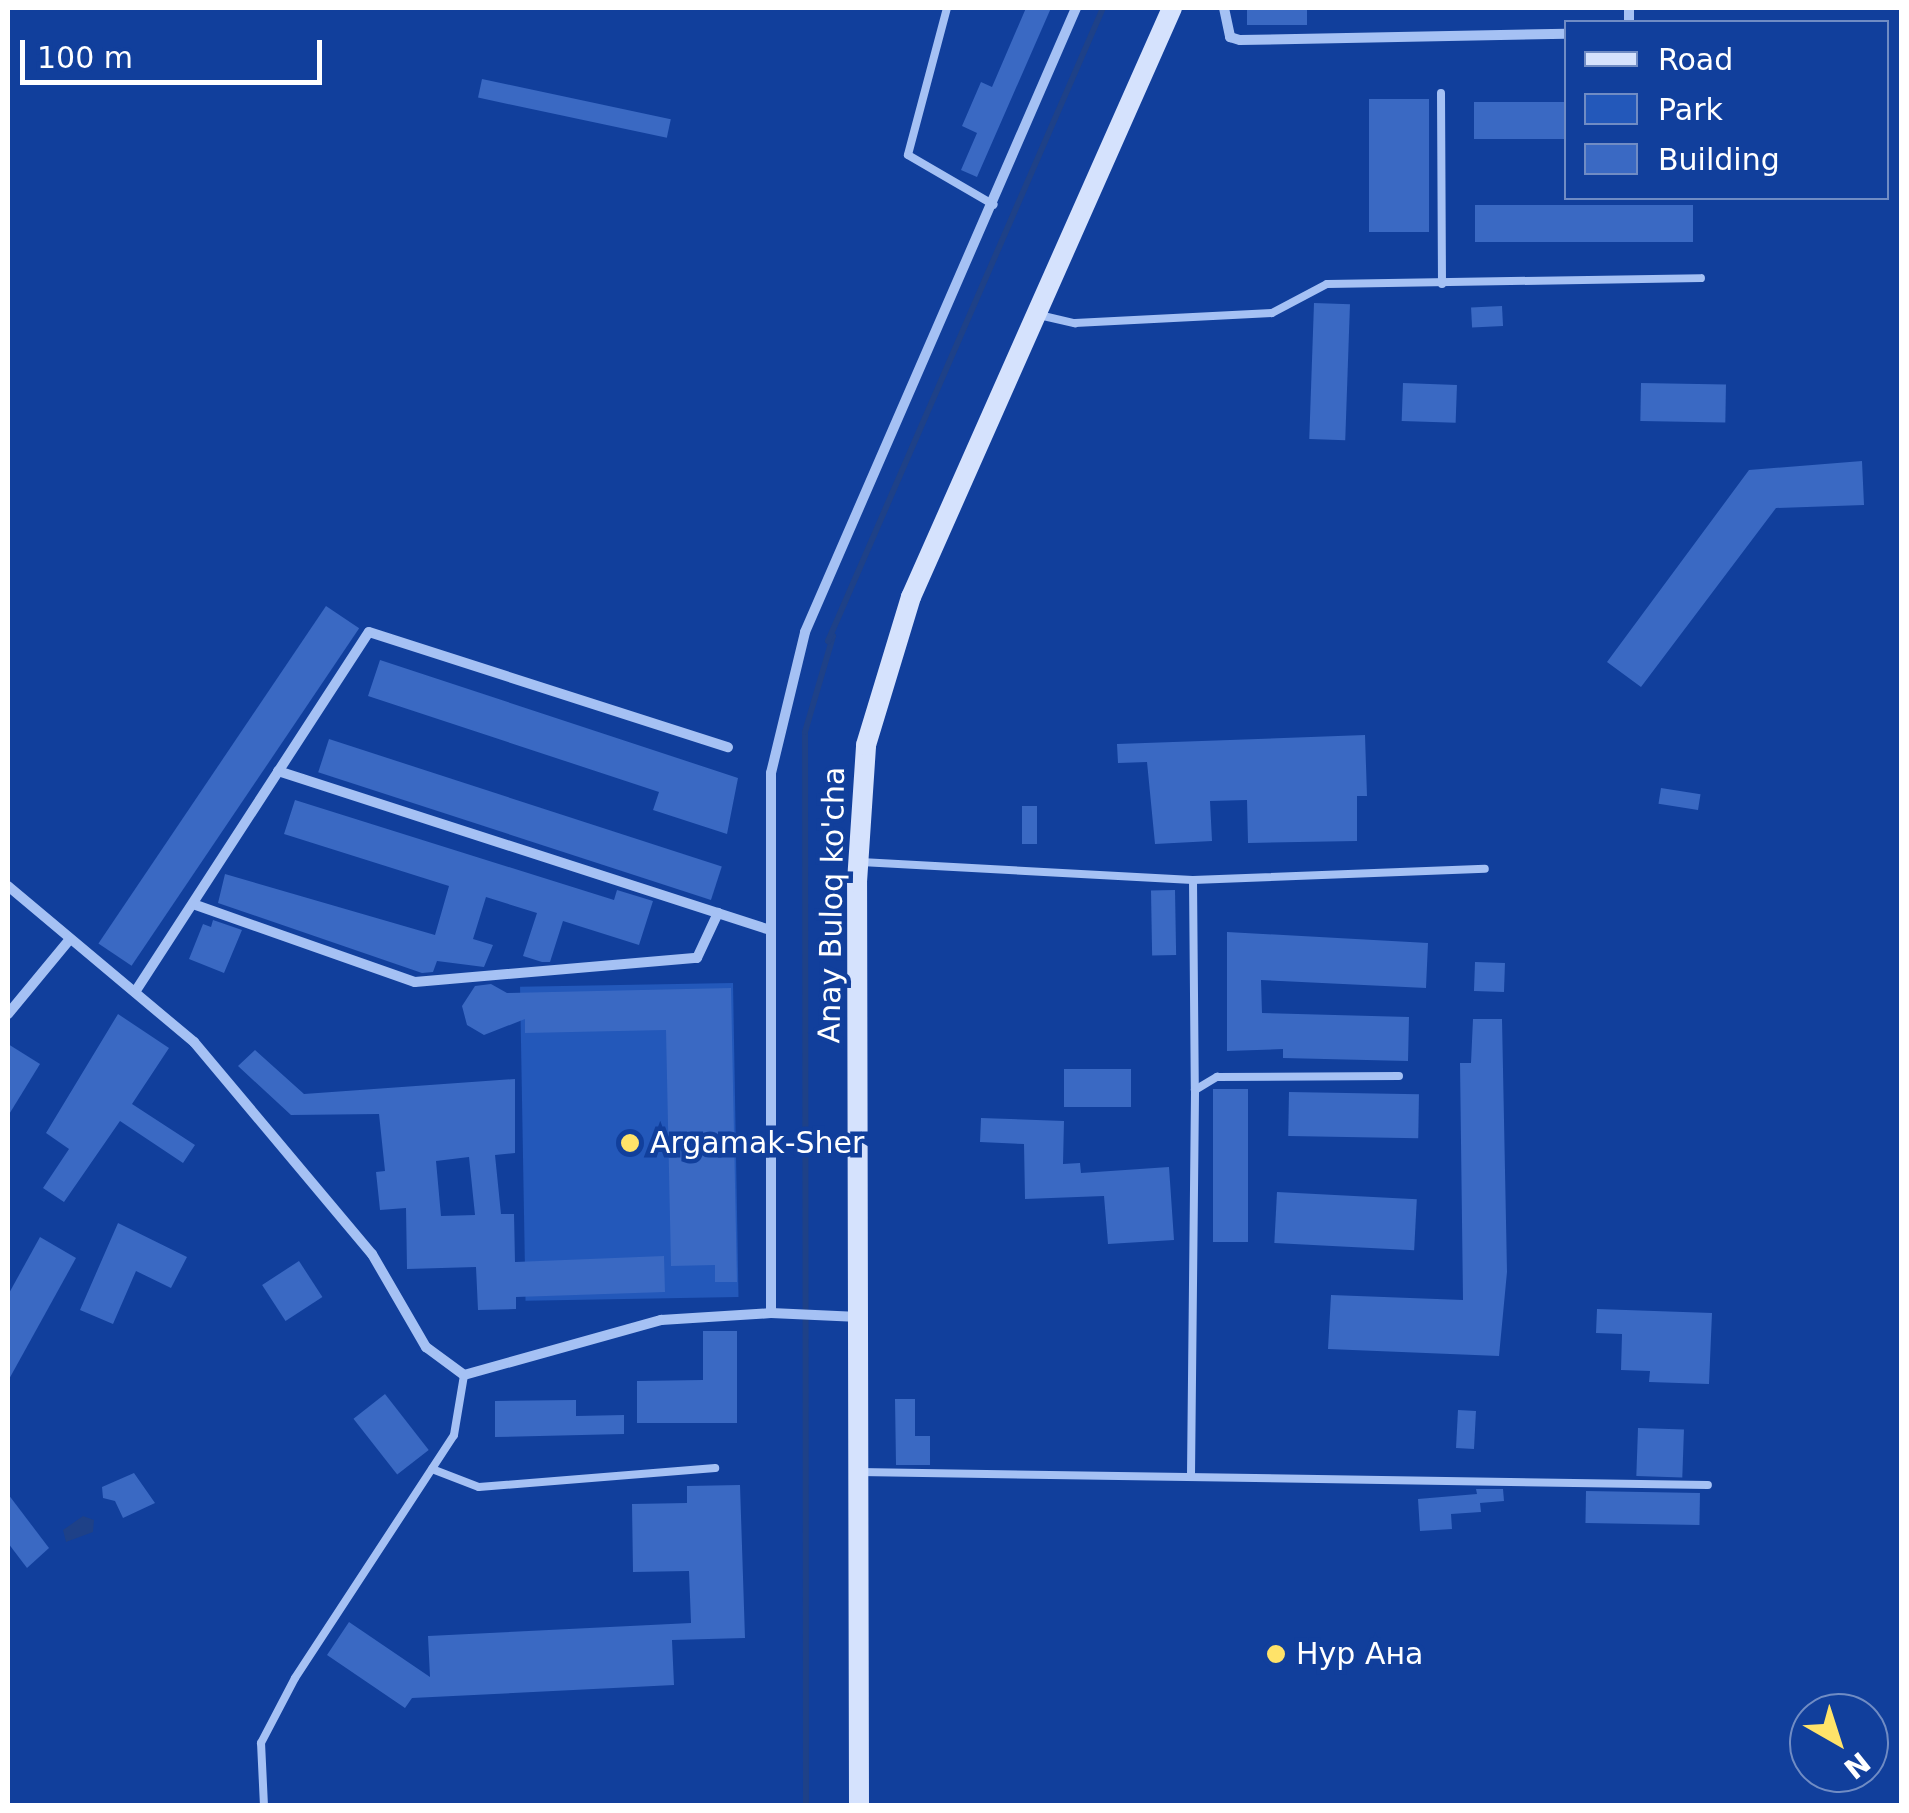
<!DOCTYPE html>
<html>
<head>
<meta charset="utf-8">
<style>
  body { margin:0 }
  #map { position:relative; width:1909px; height:1813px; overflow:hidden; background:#113f9c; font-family:"DejaVu Sans",sans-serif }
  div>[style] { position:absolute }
  .green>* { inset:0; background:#2358ba; transform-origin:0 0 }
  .water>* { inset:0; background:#1e4188 }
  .stream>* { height:6px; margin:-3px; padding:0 3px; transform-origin:3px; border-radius:3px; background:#1e4188 }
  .building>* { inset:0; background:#3a69c3; transform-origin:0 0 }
  .lane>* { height:8px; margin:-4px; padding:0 4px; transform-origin:4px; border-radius:4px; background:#a5c1f4 }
  .street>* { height:10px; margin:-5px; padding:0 5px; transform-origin:5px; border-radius:5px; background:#a5c1f4 }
  .secondary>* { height:20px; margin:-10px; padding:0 10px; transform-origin:10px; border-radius:10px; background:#d5e2fd }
  .dots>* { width:28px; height:28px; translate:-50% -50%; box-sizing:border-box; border:5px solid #113f9c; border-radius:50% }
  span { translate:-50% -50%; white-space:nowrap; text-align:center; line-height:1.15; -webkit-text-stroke:9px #113f9c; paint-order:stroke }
  .street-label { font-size:30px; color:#fff }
  .poi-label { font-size:30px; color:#fff }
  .left { translate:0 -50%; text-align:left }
  .frame { position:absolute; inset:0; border:10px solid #fff; pointer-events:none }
  .legend { position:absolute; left:1564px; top:20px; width:325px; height:180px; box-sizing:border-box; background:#113f9c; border:2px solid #708cc4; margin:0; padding:12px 18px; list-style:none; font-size:30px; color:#fff }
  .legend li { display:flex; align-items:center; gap:20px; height:50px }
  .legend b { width:50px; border:2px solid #708cc4 }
  .north { position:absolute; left:1789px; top:1693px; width:100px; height:100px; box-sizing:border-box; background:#113f9c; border:2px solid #708cc4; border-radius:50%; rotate:141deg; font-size:28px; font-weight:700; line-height:40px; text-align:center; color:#fff }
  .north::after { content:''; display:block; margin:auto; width:35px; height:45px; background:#ffe369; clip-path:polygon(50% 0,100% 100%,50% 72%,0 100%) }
  .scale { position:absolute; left:20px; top:40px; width:302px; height:45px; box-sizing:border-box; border:5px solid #fff; border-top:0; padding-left:12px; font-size:30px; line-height:35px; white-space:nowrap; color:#fff; -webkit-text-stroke:8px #113f9c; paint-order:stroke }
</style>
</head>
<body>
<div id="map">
  <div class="green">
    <i style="left:733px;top:983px;width:314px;height:213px;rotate:89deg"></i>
  </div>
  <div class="water">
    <i style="clip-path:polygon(83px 1516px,94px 1520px,93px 1532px,66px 1542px,63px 1530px)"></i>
  </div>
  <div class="stream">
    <i style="left:806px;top:1806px;width:1074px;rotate:-90.05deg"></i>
    <i style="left:805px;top:732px;width:100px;rotate:-73.7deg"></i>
    <i style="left:833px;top:636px;width:7px;rotate:135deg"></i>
    <i style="left:828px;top:641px;width:690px;rotate:-66.52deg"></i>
  </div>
  <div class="building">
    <i style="clip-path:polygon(1026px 8px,1051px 8px,977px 177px,961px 170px,977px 133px,962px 126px,981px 82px,992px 87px)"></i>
    <i style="left:1247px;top:8px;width:60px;height:17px"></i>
    <i style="left:482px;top:79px;width:193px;height:19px;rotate:12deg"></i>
    <i style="left:1369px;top:99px;width:60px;height:133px"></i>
    <i style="left:1566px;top:102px;width:37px;height:92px;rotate:90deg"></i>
    <i style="left:1693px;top:205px;width:37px;height:218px;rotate:90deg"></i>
    <i style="left:1314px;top:303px;width:36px;height:136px;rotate:2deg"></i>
    <i style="left:1502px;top:306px;width:20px;height:31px;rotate:87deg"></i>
    <i style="left:1403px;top:383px;width:54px;height:38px;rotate:2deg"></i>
    <i style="left:1641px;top:383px;width:85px;height:38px;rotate:1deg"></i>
    <i style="clip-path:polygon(1862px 461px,1864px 505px,1776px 508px,1641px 687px,1607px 662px,1749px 470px)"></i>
    <i style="left:326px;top:606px;width:40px;height:407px;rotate:34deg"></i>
    <i style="clip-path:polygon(380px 660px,738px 778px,727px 834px,653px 810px,659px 792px,368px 696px)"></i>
    <i style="clip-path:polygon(1365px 735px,1367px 796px,1357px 796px,1357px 841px,1248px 843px,1247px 800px,1210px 801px,1212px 841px,1155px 844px,1147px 762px,1118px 763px,1117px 744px)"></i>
    <i style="left:329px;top:739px;width:413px;height:35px;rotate:18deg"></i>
    <i style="left:1661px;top:788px;width:40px;height:16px;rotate:9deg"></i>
    <i style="clip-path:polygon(295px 800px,614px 900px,617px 890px,653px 901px,639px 945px,563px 921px,550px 962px,542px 962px,523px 956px,537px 913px,486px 897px,473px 939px,493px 945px,484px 967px,437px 961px,433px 972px,422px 973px,218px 903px,225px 874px,435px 935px,449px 886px,284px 834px)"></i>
    <i style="left:1037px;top:806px;width:38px;height:15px;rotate:90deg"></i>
    <i style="left:1175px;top:890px;width:65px;height:24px;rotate:89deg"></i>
    <i style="clip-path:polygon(213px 920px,242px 930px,224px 973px,189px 959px,203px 924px,211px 927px)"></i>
    <i style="clip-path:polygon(1227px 932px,1428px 943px,1426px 988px,1261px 980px,1262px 1013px,1409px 1017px,1408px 1061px,1283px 1058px,1283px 1049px,1227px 1051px)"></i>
    <i style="left:1475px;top:962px;width:30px;height:29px;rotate:2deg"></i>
    <i style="clip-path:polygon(491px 984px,507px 993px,731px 988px,737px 1282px,715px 1282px,715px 1265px,671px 1266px,666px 1030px,525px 1033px,525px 1019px,484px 1035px,467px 1025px,462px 1006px,475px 986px)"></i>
    <i style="clip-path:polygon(118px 1014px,169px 1048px,132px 1104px,195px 1145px,183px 1163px,120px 1121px,64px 1202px,43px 1188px,69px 1149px,46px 1133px)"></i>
    <i style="clip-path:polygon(1473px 1019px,1502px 1019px,1507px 1272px,1499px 1356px,1328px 1349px,1331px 1295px,1463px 1300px,1460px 1063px,1471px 1063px)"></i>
    <i style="clip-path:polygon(8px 1044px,40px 1064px,8px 1116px)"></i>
    <i style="clip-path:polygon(evenodd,255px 1050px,304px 1094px,515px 1079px,515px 1153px,495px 1155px,501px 1214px,514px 1214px,515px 1262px,664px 1256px,665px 1292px,516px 1297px,516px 1309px,478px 1310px,476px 1267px,407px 1269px,406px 1208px,380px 1210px,376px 1172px,385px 1171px,379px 1114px,291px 1115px,238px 1066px,255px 1050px,469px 1157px,475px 1215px,441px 1216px,436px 1161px,469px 1157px)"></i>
    <i style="left:1064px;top:1069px;width:67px;height:38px"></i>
    <i style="left:1213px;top:1089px;width:35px;height:153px"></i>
    <i style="left:1289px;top:1092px;width:130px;height:44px;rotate:1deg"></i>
    <i style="clip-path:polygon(981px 1118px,1064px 1121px,1063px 1164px,1080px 1163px,1081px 1173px,1169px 1167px,1174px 1240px,1108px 1244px,1104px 1196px,1025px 1199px,1024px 1144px,980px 1142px)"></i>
    <i style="left:1277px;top:1192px;width:140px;height:51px;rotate:3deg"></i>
    <i style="clip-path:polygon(118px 1223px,187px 1257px,171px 1288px,136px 1271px,113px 1324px,80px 1310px)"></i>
    <i style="clip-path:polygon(40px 1237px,76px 1258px,8px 1381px,8px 1295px)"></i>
    <i style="left:299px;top:1261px;width:43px;height:44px;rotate:57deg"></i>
    <i style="clip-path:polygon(1597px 1309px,1712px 1313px,1709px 1384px,1649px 1382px,1650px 1371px,1621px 1370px,1622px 1334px,1596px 1333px)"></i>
    <i style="clip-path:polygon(703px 1331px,737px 1331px,737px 1423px,637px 1423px,637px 1381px,703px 1380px)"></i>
    <i style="left:385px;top:1394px;width:71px;height:40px;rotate:52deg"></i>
    <i style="clip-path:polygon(895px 1399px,915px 1399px,915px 1436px,930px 1436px,930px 1465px,896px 1465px)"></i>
    <i style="clip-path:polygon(576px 1400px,576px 1416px,624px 1415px,624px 1434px,495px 1437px,495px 1401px)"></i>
    <i style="left:1458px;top:1410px;width:18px;height:38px;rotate:3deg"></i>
    <i style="left:1638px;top:1428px;width:46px;height:48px;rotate:2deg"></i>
    <i style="clip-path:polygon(134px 1473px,155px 1503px,123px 1518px,115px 1501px,103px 1498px,102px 1487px)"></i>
    <i style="clip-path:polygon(740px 1485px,745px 1638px,672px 1640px,674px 1685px,412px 1698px,405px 1708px,327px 1655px,349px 1622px,430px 1677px,428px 1636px,691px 1623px,689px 1571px,633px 1572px,632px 1504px,687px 1503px,687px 1486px)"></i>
    <i style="clip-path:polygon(1476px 1489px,1503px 1489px,1504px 1501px,1480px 1503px,1481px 1512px,1451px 1514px,1452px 1529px,1420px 1531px,1418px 1499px,1477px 1494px)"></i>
    <i style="left:1586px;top:1491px;width:114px;height:32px;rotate:1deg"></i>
    <i style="clip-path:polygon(8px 1494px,49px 1548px,27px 1568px,8px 1543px)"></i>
  </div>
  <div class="lane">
    <i style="left:947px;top:8px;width:152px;rotate:104.9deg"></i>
    <i style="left:908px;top:155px;width:99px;rotate:30.2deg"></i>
    <i style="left:1441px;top:93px;width:191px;rotate:89.7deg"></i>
    <i style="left:1039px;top:315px;width:37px;rotate:13deg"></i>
    <i style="left:1075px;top:323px;width:197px;rotate:-2.9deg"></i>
    <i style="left:1272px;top:313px;width:62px;rotate:-27.8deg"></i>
    <i style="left:1327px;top:284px;width:374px;rotate:-0.9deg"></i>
    <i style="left:861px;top:862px;width:332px;rotate:3.1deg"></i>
    <i style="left:1193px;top:880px;width:292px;rotate:-2.2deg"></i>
    <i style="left:1193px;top:880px;width:210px;rotate:89.5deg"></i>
    <i style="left:432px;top:1469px;width:50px;rotate:21deg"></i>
    <i style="left:479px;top:1487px;width:237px;rotate:-4.6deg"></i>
    <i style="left:859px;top:1472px;width:849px;rotate:0.88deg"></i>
    <i style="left:1191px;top:1475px;width:385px;rotate:-89.4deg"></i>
    <i style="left:1195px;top:1090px;width:26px;rotate:-31deg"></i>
    <i style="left:1217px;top:1077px;width:182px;rotate:-0.3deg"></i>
    <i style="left:264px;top:1806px;width:63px;rotate:-92.7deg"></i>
    <i style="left:261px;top:1743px;width:73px;rotate:-62.4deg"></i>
    <i style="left:295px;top:1678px;width:290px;rotate:-56.8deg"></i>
    <i style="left:454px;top:1435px;width:61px;rotate:-80.5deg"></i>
  </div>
  <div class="street">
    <i style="left:1224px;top:8px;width:30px;rotate:78deg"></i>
    <i style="left:1230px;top:37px;width:10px;rotate:17deg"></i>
    <i style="left:1240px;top:40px;width:326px;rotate:-1.1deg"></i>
    <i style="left:1629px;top:8px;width:14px;rotate:90deg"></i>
    <i style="left:278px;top:771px;width:514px;rotate:17.91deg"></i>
    <i style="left:8px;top:886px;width:243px;rotate:40deg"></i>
    <i style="left:194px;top:1042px;width:277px;rotate:50deg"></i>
    <i style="left:372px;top:1254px;width:108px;rotate:59.9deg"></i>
    <i style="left:426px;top:1347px;width:47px;rotate:36.4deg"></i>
    <i style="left:464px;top:1375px;width:205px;rotate:-15.6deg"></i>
    <i style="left:661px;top:1320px;width:110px;rotate:-3.6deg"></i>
    <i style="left:771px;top:1313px;width:88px;rotate:2.6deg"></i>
    <i style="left:193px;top:904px;width:235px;rotate:19.4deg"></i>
    <i style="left:415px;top:982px;width:283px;rotate:-4.9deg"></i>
    <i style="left:697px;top:958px;width:50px;rotate:-65deg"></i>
    <i style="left:135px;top:992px;width:429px;rotate:-57deg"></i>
    <i style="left:369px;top:632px;width:377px;rotate:17.8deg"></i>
    <i style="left:8px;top:1014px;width:97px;rotate:-50.4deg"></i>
    <i style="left:771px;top:1313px;width:540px;rotate:-90deg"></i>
    <i style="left:771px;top:773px;width:145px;rotate:-76.4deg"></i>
    <i style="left:805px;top:632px;width:680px;rotate:-66.52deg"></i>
  </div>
  <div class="secondary">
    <i style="left:859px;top:1806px;width:924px;rotate:-90.12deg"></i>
    <i style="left:857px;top:882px;width:137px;rotate:-86.2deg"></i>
    <i style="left:866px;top:745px;width:155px;rotate:-73.1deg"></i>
    <i style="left:911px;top:597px;width:644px;rotate:-66.1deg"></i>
  </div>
  <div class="dots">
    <i style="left:630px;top:1143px;background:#ffe369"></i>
    <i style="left:1276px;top:1654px;background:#ffe369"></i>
  </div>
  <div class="street-label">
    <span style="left:832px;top:905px;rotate:-89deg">Anay Buloq ko'cha</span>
  </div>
  <div class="poi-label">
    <span class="left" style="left:650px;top:1143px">Argamak-Sher</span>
    <span class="left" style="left:1296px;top:1654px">Нур Ана</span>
  </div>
  <div class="frame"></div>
  <ul class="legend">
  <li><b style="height:12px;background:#d5e2fd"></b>Road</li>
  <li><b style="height:28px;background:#2358ba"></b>Park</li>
  <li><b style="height:28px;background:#3a69c3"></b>Building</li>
  </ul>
  <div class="north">N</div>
  <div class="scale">100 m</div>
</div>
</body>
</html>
